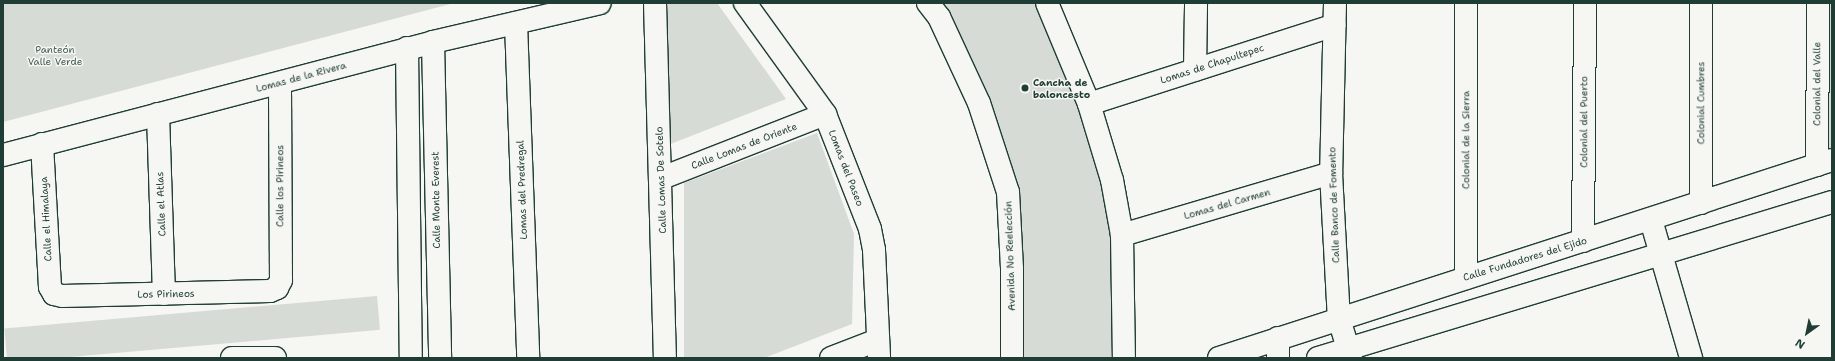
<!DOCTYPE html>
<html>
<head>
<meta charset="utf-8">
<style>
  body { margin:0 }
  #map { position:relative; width:1835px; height:361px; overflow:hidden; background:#f6f6f2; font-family:"Shantell Sans",sans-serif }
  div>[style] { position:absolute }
  .green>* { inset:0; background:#d6dbd6; transform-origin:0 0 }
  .roads { filter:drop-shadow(1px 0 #1f3d34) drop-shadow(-1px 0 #1f3d34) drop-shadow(0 1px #1f3d34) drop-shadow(0 -1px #1f3d34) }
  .minor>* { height:22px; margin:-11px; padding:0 11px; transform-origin:11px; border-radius:11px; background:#f6f6f2 }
  .tertiary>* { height:22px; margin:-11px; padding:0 11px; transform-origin:11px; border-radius:11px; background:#f6f6f2 }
  .dots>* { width:11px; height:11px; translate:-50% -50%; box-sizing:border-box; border:2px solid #f6f6f2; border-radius:50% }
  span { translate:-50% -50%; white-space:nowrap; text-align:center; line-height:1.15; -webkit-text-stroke:3px #f6f6f2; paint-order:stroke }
  .park-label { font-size:10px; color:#445d54 }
  .street-label { font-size:10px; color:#1f3d34 }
  .poi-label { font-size:10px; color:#1f3d34; font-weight:700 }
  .left { translate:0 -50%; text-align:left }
  .frame { position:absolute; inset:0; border:4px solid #1f3d34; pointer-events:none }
  .north { position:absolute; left:1787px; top:313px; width:40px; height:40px; -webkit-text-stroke:3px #f6f6f2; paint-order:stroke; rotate:213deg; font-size:11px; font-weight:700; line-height:16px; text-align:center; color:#1f3d34 }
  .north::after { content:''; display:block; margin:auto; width:14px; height:18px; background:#1f3d34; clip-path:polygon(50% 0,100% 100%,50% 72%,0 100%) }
</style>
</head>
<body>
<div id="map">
  <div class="green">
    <i style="clip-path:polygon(3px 3px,454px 3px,3px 122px)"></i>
    <i style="clip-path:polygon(660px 3px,717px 3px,786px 99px,668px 145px)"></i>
    <i style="clip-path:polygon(928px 3px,1047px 3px,1122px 235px,1124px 358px,1012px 358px,1008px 191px)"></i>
    <i style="left:1818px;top:3px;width:14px;height:162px"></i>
    <i style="clip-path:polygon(817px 133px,854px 234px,852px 324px,764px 358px,684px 358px,684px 183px)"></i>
    <i style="left:377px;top:296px;width:34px;height:374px;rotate:85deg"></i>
  </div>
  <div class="roads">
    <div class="minor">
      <i style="left:655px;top:3px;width:355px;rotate:88.4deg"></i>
      <i style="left:745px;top:3px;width:137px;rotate:54.2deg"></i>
      <i style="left:825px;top:114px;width:123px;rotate:68.6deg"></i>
      <i style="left:870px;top:229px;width:21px;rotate:79deg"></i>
      <i style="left:874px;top:250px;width:108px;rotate:87.3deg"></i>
      <i style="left:928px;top:3px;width:18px;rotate:52deg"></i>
      <i style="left:939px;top:17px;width:95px;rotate:65.1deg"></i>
      <i style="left:979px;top:103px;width:94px;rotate:72deg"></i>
      <i style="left:1008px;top:192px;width:77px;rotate:87deg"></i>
      <i style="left:1012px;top:269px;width:89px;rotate:90deg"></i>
      <i style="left:1047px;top:3px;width:109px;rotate:67.4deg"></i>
      <i style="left:1089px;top:104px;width:79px;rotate:73.2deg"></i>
      <i style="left:1112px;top:180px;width:56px;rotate:79.7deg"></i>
      <i style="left:1122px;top:235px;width:123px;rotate:89.1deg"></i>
      <i style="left:1335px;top:3px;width:170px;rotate:91.3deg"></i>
      <i style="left:1331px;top:173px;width:146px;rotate:86.9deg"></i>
      <i style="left:1339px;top:319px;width:41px;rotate:72.9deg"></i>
      <i style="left:1466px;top:3px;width:275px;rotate:90deg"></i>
      <i style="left:1701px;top:3px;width:200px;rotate:90deg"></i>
      <i style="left:516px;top:23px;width:335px;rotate:87.9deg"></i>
      <i style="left:433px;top:42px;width:316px;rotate:88.7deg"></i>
      <i style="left:407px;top:48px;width:310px;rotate:89.3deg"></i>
      <i style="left:1195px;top:70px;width:67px;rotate:-89.1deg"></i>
      <i style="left:1089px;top:104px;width:258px;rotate:-17.8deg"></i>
      <i style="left:158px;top:114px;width:180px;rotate:88.1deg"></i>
      <i style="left:42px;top:144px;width:143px;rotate:86.8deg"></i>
      <i style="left:50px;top:287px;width:8px;rotate:60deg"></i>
      <i style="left:54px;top:294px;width:8px;rotate:14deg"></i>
      <i style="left:62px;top:296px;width:208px;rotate:-1.4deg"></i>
      <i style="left:270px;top:291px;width:8px;rotate:-23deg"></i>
      <i style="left:277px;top:288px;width:9px;rotate:-63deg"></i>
      <i style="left:281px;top:280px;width:197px;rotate:-90.3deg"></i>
      <i style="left:3px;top:155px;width:445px;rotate:-14.7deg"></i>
      <i style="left:433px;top:42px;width:171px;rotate:-13.1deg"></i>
      <i style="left:1817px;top:165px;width:162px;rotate:-89.6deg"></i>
      <i style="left:662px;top:178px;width:175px;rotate:-21.4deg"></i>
      <i style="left:1651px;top:220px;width:144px;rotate:73.8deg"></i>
      <i style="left:1122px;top:235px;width:218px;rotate:-16.5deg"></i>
      <i style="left:1583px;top:241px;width:238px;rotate:-89.5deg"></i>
      <i style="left:232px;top:358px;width:43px"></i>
      <i style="left:831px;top:358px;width:50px;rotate:-21deg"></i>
      <i style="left:1278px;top:358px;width:20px;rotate:-90deg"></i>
    </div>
    <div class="tertiary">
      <i style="left:1219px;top:358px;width:644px;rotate:-17.9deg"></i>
      <i style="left:1318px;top:358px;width:537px;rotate:-16.88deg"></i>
    </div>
  </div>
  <div class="dots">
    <i style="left:1025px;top:88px;background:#1f3d34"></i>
  </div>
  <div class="park-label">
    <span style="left:55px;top:55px">Panteón<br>Valle Verde</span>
  </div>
  <div class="street-label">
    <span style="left:1212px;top:64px;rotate:-18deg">Lomas de Chapultepec</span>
    <span style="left:301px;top:77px;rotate:-15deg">Lomas de la Rivera</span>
    <span style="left:1817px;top:84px;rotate:-90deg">Colonial del Valle</span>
    <span style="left:1701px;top:103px;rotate:-90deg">Colonial Cumbres</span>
    <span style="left:1584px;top:122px;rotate:-90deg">Colonial del Puerto</span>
    <span style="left:1466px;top:140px;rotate:-90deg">Colonial de la Sierra</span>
    <span style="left:744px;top:146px;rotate:-21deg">Calle Lomas de Oriente</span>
    <span style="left:846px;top:168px;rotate:69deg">Lomas del Paseo</span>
    <span style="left:661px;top:180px;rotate:-92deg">Calle Lomas De Sotelo</span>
    <span style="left:280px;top:186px;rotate:-90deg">Calle los Pirineos</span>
    <span style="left:522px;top:190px;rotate:-92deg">Lomas del Predregal</span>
    <span style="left:436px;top:200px;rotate:-91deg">Calle Monte Everest</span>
    <span style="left:161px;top:204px;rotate:-92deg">Calle el Atlas</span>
    <span style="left:1227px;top:204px;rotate:-16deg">Lomas del Carmen</span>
    <span style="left:1334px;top:205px;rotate:-92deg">Calle Banco de Fomento</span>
    <span style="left:46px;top:219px;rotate:-93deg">Calle el Himalaya</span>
    <span style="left:1010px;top:256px;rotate:-92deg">Avenida No Reelección</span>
    <span style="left:1525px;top:259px;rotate:-17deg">Calle Fundadores del Ejido</span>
    <span style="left:166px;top:294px;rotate:-1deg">Los Pirineos</span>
  </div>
  <div class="poi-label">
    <span class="left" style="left:1033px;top:88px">Cancha de<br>baloncesto</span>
  </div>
  <div class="frame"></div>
  <div class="north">N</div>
</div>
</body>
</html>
